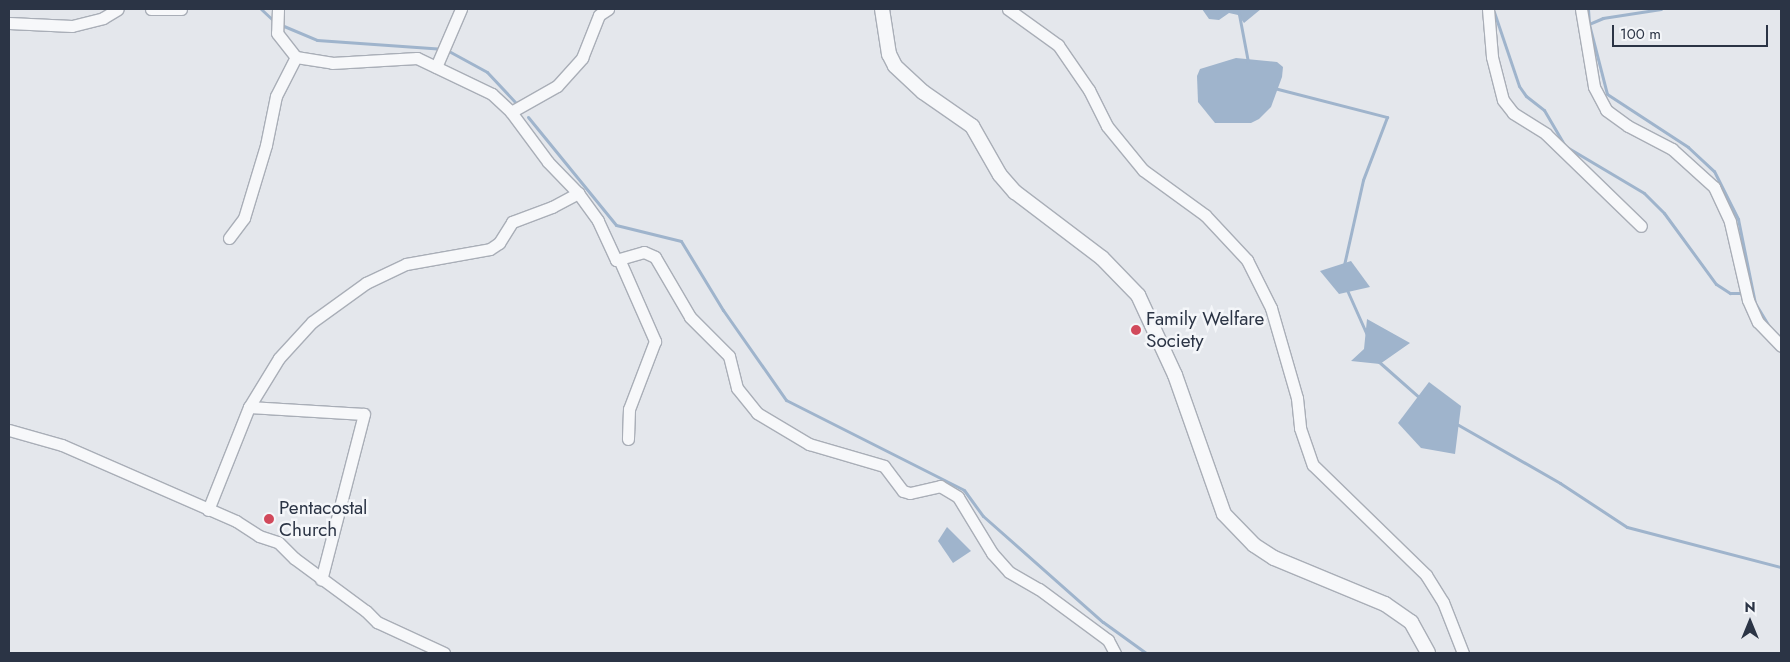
<!DOCTYPE html>
<html>
<head>
<meta charset="utf-8">
<style>
  body { margin:0 }
  #map { position:relative; width:1790px; height:662px; overflow:hidden; background:#e4e7ec; font-family:Jost,sans-serif }
  div>[style] { position:absolute }
  .water>* { inset:0; background:#9fb4cc }
  .stream>* { height:3px; margin:-1.5px; padding:0 1.5px; transform-origin:1.5px; border-radius:1.5px; background:#9fb4cc }
  .roads { filter:drop-shadow(1px 0 #a9aeb7) drop-shadow(-1px 0 #a9aeb7) drop-shadow(0 1px #a9aeb7) drop-shadow(0 -1px #a9aeb7) }
  .minor>* { height:11px; margin:-5.5px; padding:0 5.5px; transform-origin:5.5px; border-radius:5.5px; background:#f7f8fa }
  .tertiary>* { height:14px; margin:-7px; padding:0 7px; transform-origin:7px; border-radius:7px; background:#f7f8fa }
  .dots>* { width:14px; height:14px; translate:-50% -50%; box-sizing:border-box; border:2px solid #f4f6f9; border-radius:50% }
  span { translate:-50% -50%; white-space:nowrap; text-align:center; line-height:1.15; -webkit-text-stroke:5px #f4f6f9; paint-order:stroke }
  .poi-label { font-size:19px; color:#2b3445 }
  .left { translate:0 -50%; text-align:left }
  .frame { position:absolute; inset:0; border:10px solid #2b3445; pointer-events:none }
  .north { position:absolute; left:1725px; top:597px; width:50px; height:50px; -webkit-text-stroke:4px #f4f6f9; paint-order:stroke; rotate:0deg; font-size:14px; font-weight:700; line-height:20px; text-align:center; color:#2b3445 }
  .north::after { content:''; display:block; margin:auto; width:18px; height:22px; background:#2b3445; clip-path:polygon(50% 0,100% 100%,50% 72%,0 100%) }
  .scale { position:absolute; left:1612px; top:25px; width:156px; height:22px; box-sizing:border-box; border:2px solid #2b3445; border-top:0; padding-left:6px; font-size:15px; line-height:18px; white-space:nowrap; color:#2b3445; -webkit-text-stroke:4px #f4f6f9; paint-order:stroke }
</style>
</head>
<body>
<div id="map">
  <div class="water">
    <i style="clip-path:polygon(1202px 9px,1261px 9px,1244px 23px,1238px 15px,1229px 13px,1219px 20px,1209px 19px)"></i>
    <i style="clip-path:polygon(1236px 58px,1277px 62px,1283px 67px,1282px 77px,1271px 107px,1259px 119px,1251px 123px,1215px 123px,1198px 102px,1197px 76px,1200px 69px)"></i>
    <i style="clip-path:polygon(1351px 261px,1370px 287px,1339px 294px,1320px 271px)"></i>
    <i style="clip-path:polygon(1367px 319px,1410px 343px,1380px 364px,1351px 361px,1364px 349px)"></i>
    <i style="clip-path:polygon(1429px 382px,1461px 406px,1455px 454px,1421px 448px,1398px 423px)"></i>
    <i style="clip-path:polygon(947px 527px,971px 551px,953px 563px,938px 541px)"></i>
  </div>
  <div class="stream">
    <i style="left:261px;top:9px;width:18px;rotate:43deg"></i>
    <i style="left:1238px;top:9px;width:54px;rotate:79.3deg"></i>
    <i style="left:1588px;top:9px;width:15px;rotate:86deg"></i>
    <i style="left:1661px;top:9px;width:59px;rotate:171.2deg"></i>
    <i style="left:1603px;top:18px;width:15px;rotate:157deg"></i>
    <i style="left:1589px;top:24px;width:72px;rotate:75.6deg"></i>
    <i style="left:1607px;top:94px;width:97px;rotate:33.2deg"></i>
    <i style="left:1688px;top:147px;width:35px;rotate:43deg"></i>
    <i style="left:1714px;top:171px;width:54px;rotate:63.4deg"></i>
    <i style="left:1738px;top:219px;width:86px;rotate:78.6deg"></i>
    <i style="left:1755px;top:303px;width:26px;rotate:59deg"></i>
    <i style="left:1494px;top:12px;width:78px;rotate:71.3deg"></i>
    <i style="left:1519px;top:86px;width:12px;rotate:55deg"></i>
    <i style="left:1526px;top:96px;width:23px;rotate:38deg"></i>
    <i style="left:1544px;top:110px;width:42px;rotate:59.7deg"></i>
    <i style="left:1565px;top:146px;width:92px;rotate:30.7deg"></i>
    <i style="left:1644px;top:193px;width:28px;rotate:45deg"></i>
    <i style="left:1664px;top:213px;width:88px;rotate:53.8deg"></i>
    <i style="left:1716px;top:284px;width:17px;rotate:33deg"></i>
    <i style="left:1730px;top:293px;width:15px"></i>
    <i style="left:279px;top:24px;width:41px;rotate:22.8deg"></i>
    <i style="left:317px;top:40px;width:128px;rotate:4deg"></i>
    <i style="left:445px;top:49px;width:48px;rotate:28.7deg"></i>
    <i style="left:487px;top:72px;width:42px;rotate:46.9deg"></i>
    <i style="left:1274px;top:88px;width:117px;rotate:14.4deg"></i>
    <i style="left:1387px;top:117px;width:67px;rotate:110.9deg"></i>
    <i style="left:1363px;top:180px;width:87px;rotate:102.6deg"></i>
    <i style="left:528px;top:117px;width:139px;rotate:50.8deg"></i>
    <i style="left:616px;top:225px;width:67px;rotate:13.8deg"></i>
    <i style="left:681px;top:241px;width:81px;rotate:58.7deg"></i>
    <i style="left:723px;top:310px;width:110px;rotate:55deg"></i>
    <i style="left:786px;top:400px;width:199px;rotate:26.8deg"></i>
    <i style="left:964px;top:490px;width:32px;rotate:54deg"></i>
    <i style="left:983px;top:516px;width:160px;rotate:41.5deg"></i>
    <i style="left:1103px;top:622px;width:53px;rotate:35.8deg"></i>
    <i style="left:1347px;top:290px;width:49px;rotate:66deg"></i>
    <i style="left:1378px;top:361px;width:56px;rotate:41.4deg"></i>
    <i style="left:1455px;top:423px;width:121px;rotate:29.7deg"></i>
    <i style="left:1560px;top:483px;width:80px;rotate:33.3deg"></i>
    <i style="left:1627px;top:527px;width:159px;rotate:14.6deg"></i>
  </div>
  <div class="roads">
    <div class="minor">
      <i style="left:151px;top:9px;width:30px"></i>
      <i style="left:278px;top:9px;width:24px;rotate:92deg"></i>
      <i style="left:277px;top:33px;width:31px;rotate:52deg"></i>
      <i style="left:296px;top:57px;width:36px;rotate:9deg"></i>
      <i style="left:332px;top:63px;width:85px;rotate:-3.4deg"></i>
      <i style="left:417px;top:58px;width:83px;rotate:25.6deg"></i>
      <i style="left:492px;top:94px;width:26px;rotate:43deg"></i>
      <i style="left:511px;top:112px;width:62px;rotate:53.5deg"></i>
      <i style="left:548px;top:162px;width:43px;rotate:45.9deg"></i>
      <i style="left:578px;top:193px;width:34px;rotate:54deg"></i>
      <i style="left:598px;top:221px;width:43px;rotate:65.2deg"></i>
      <i style="left:616px;top:260px;width:29px;rotate:-16deg"></i>
      <i style="left:644px;top:252px;width:12px;rotate:24deg"></i>
      <i style="left:655px;top:257px;width:69px;rotate:59.7deg"></i>
      <i style="left:690px;top:317px;width:55px;rotate:45deg"></i>
      <i style="left:729px;top:356px;width:33px;rotate:76deg"></i>
      <i style="left:737px;top:388px;width:32px;rotate:51deg"></i>
      <i style="left:757px;top:413px;width:61px;rotate:30.8deg"></i>
      <i style="left:809px;top:444px;width:78px;rotate:16.3deg"></i>
      <i style="left:884px;top:466px;width:31px;rotate:53deg"></i>
      <i style="left:903px;top:491px;width:7px;rotate:16deg"></i>
      <i style="left:910px;top:493px;width:31px;rotate:-13deg"></i>
      <i style="left:940px;top:486px;width:21px;rotate:31deg"></i>
      <i style="left:958px;top:497px;width:66px;rotate:58.7deg"></i>
      <i style="left:992px;top:553px;width:25px;rotate:48deg"></i>
      <i style="left:1009px;top:572px;width:34px;rotate:30deg"></i>
      <i style="left:1039px;top:589px;width:86px;rotate:36.5deg"></i>
      <i style="left:1108px;top:640px;width:15px;rotate:62deg"></i>
      <i style="left:1008px;top:9px;width:62px;rotate:35.8deg"></i>
      <i style="left:1058px;top:45px;width:55px;rotate:55.4deg"></i>
      <i style="left:1089px;top:90px;width:40px;rotate:63.4deg"></i>
      <i style="left:1107px;top:126px;width:57px;rotate:50.7deg"></i>
      <i style="left:1143px;top:170px;width:77px;rotate:36deg"></i>
      <i style="left:1205px;top:215px;width:62px;rotate:47deg"></i>
      <i style="left:1247px;top:260px;width:54px;rotate:63.4deg"></i>
      <i style="left:1271px;top:308px;width:94px;rotate:73.9deg"></i>
      <i style="left:1297px;top:398px;width:30px;rotate:84deg"></i>
      <i style="left:1300px;top:428px;width:39px;rotate:71deg"></i>
      <i style="left:1313px;top:465px;width:158px;rotate:44.2deg"></i>
      <i style="left:1426px;top:575px;width:32px;rotate:58deg"></i>
      <i style="left:1443px;top:602px;width:55px;rotate:68.6deg"></i>
      <i style="left:1488px;top:9px;width:48px;rotate:85.2deg"></i>
      <i style="left:1492px;top:57px;width:44px;rotate:75.7deg"></i>
      <i style="left:1503px;top:100px;width:16px;rotate:52deg"></i>
      <i style="left:1513px;top:113px;width:39px;rotate:32deg"></i>
      <i style="left:1546px;top:134px;width:132px;rotate:44.1deg"></i>
      <i style="left:1581px;top:9px;width:79px;rotate:80.5deg"></i>
      <i style="left:1594px;top:87px;width:26px;rotate:62deg"></i>
      <i style="left:1606px;top:110px;width:27px;rotate:36deg"></i>
      <i style="left:1628px;top:126px;width:50px;rotate:27.6deg"></i>
      <i style="left:1672px;top:149px;width:57px;rotate:42.1deg"></i>
      <i style="left:1714px;top:187px;width:38px;rotate:65deg"></i>
      <i style="left:1730px;top:222px;width:80px;rotate:77deg"></i>
      <i style="left:1748px;top:300px;width:24px;rotate:66deg"></i>
      <i style="left:1758px;top:322px;width:33px;rotate:46deg"></i>
      <i style="left:9px;top:23px;width:63px;rotate:2.7deg"></i>
      <i style="left:72px;top:26px;width:32px;rotate:-14deg"></i>
      <i style="left:103px;top:18px;width:17px;rotate:-31deg"></i>
      <i style="left:436px;top:67px;width:63px;rotate:-66.7deg"></i>
      <i style="left:511px;top:112px;width:53px;rotate:-29.5deg"></i>
      <i style="left:557px;top:86px;width:38px;rotate:-48deg"></i>
      <i style="left:582px;top:58px;width:46px;rotate:-68.4deg"></i>
      <i style="left:599px;top:15px;width:11px;rotate:-34deg"></i>
      <i style="left:229px;top:238px;width:25px;rotate:-53deg"></i>
      <i style="left:244px;top:218px;width:76px;rotate:-73.2deg"></i>
      <i style="left:266px;top:145px;width:50px;rotate:-78.5deg"></i>
      <i style="left:276px;top:96px;width:44px;rotate:-62.9deg"></i>
      <i style="left:619px;top:259px;width:90px;rotate:66.3deg"></i>
      <i style="left:655px;top:341px;width:73px;rotate:110.9deg"></i>
      <i style="left:629px;top:409px;width:30px;rotate:92deg"></i>
      <i style="left:249px;top:407px;width:57px;rotate:-58.5deg"></i>
      <i style="left:279px;top:358px;width:49px;rotate:-47.5deg"></i>
      <i style="left:312px;top:322px;width:67px;rotate:-35.8deg"></i>
      <i style="left:366px;top:283px;width:44px;rotate:-25.4deg"></i>
      <i style="left:406px;top:264px;width:85px;rotate:-10.1deg"></i>
      <i style="left:490px;top:249px;width:11px;rotate:-34deg"></i>
      <i style="left:499px;top:243px;width:25px;rotate:-58deg"></i>
      <i style="left:512px;top:222px;width:43px;rotate:-20.6deg"></i>
      <i style="left:552px;top:207px;width:30px;rotate:-28deg"></i>
      <i style="left:9px;top:430px;width:55px;rotate:15.8deg"></i>
      <i style="left:62px;top:445px;width:190px;rotate:23.6deg"></i>
      <i style="left:236px;top:521px;width:27px;rotate:33deg"></i>
      <i style="left:259px;top:536px;width:20px;rotate:18deg"></i>
      <i style="left:278px;top:542px;width:23px;rotate:45deg"></i>
      <i style="left:294px;top:558px;width:89px;rotate:36.4deg"></i>
      <i style="left:366px;top:611px;width:16px;rotate:45deg"></i>
      <i style="left:377px;top:622px;width:74px;rotate:24.8deg"></i>
      <i style="left:208px;top:510px;width:111px;rotate:-68.3deg"></i>
      <i style="left:249px;top:407px;width:115px;rotate:3.5deg"></i>
      <i style="left:364px;top:414px;width:171px;rotate:104.5deg"></i>
    </div>
    <div class="tertiary">
      <i style="left:882px;top:9px;width:46px;rotate:81.2deg"></i>
      <i style="left:889px;top:54px;width:13px;rotate:63deg"></i>
      <i style="left:895px;top:66px;width:38px;rotate:43deg"></i>
      <i style="left:923px;top:92px;width:60px;rotate:34.8deg"></i>
      <i style="left:972px;top:126px;width:56px;rotate:60.3deg"></i>
      <i style="left:1000px;top:175px;width:23px;rotate:49deg"></i>
      <i style="left:1015px;top:192px;width:109px;rotate:37.2deg"></i>
      <i style="left:1102px;top:258px;width:52px;rotate:45.8deg"></i>
      <i style="left:1138px;top:295px;width:88px;rotate:65.2deg"></i>
      <i style="left:1175px;top:375px;width:147px;rotate:70.6deg"></i>
      <i style="left:1224px;top:514px;width:43px;rotate:45.9deg"></i>
      <i style="left:1254px;top:545px;width:24px;rotate:33deg"></i>
      <i style="left:1274px;top:558px;width:120px;rotate:22.5deg"></i>
      <i style="left:1385px;top:604px;width:32px;rotate:35deg"></i>
      <i style="left:1411px;top:622px;width:35px;rotate:61deg"></i>
    </div>
  </div>
  <div class="dots">
    <i style="left:1136px;top:330px;background:#d1495b"></i>
    <i style="left:269px;top:519px;background:#d1495b"></i>
  </div>
  <div class="poi-label">
    <span class="left" style="left:1146px;top:330px">Family Welfare<br>Society</span>
    <span class="left" style="left:279px;top:519px">Pentacostal<br>Church</span>
  </div>
  <div class="frame"></div>
  <div class="north">N</div>
  <div class="scale">100 m</div>
</div>
</body>
</html>
